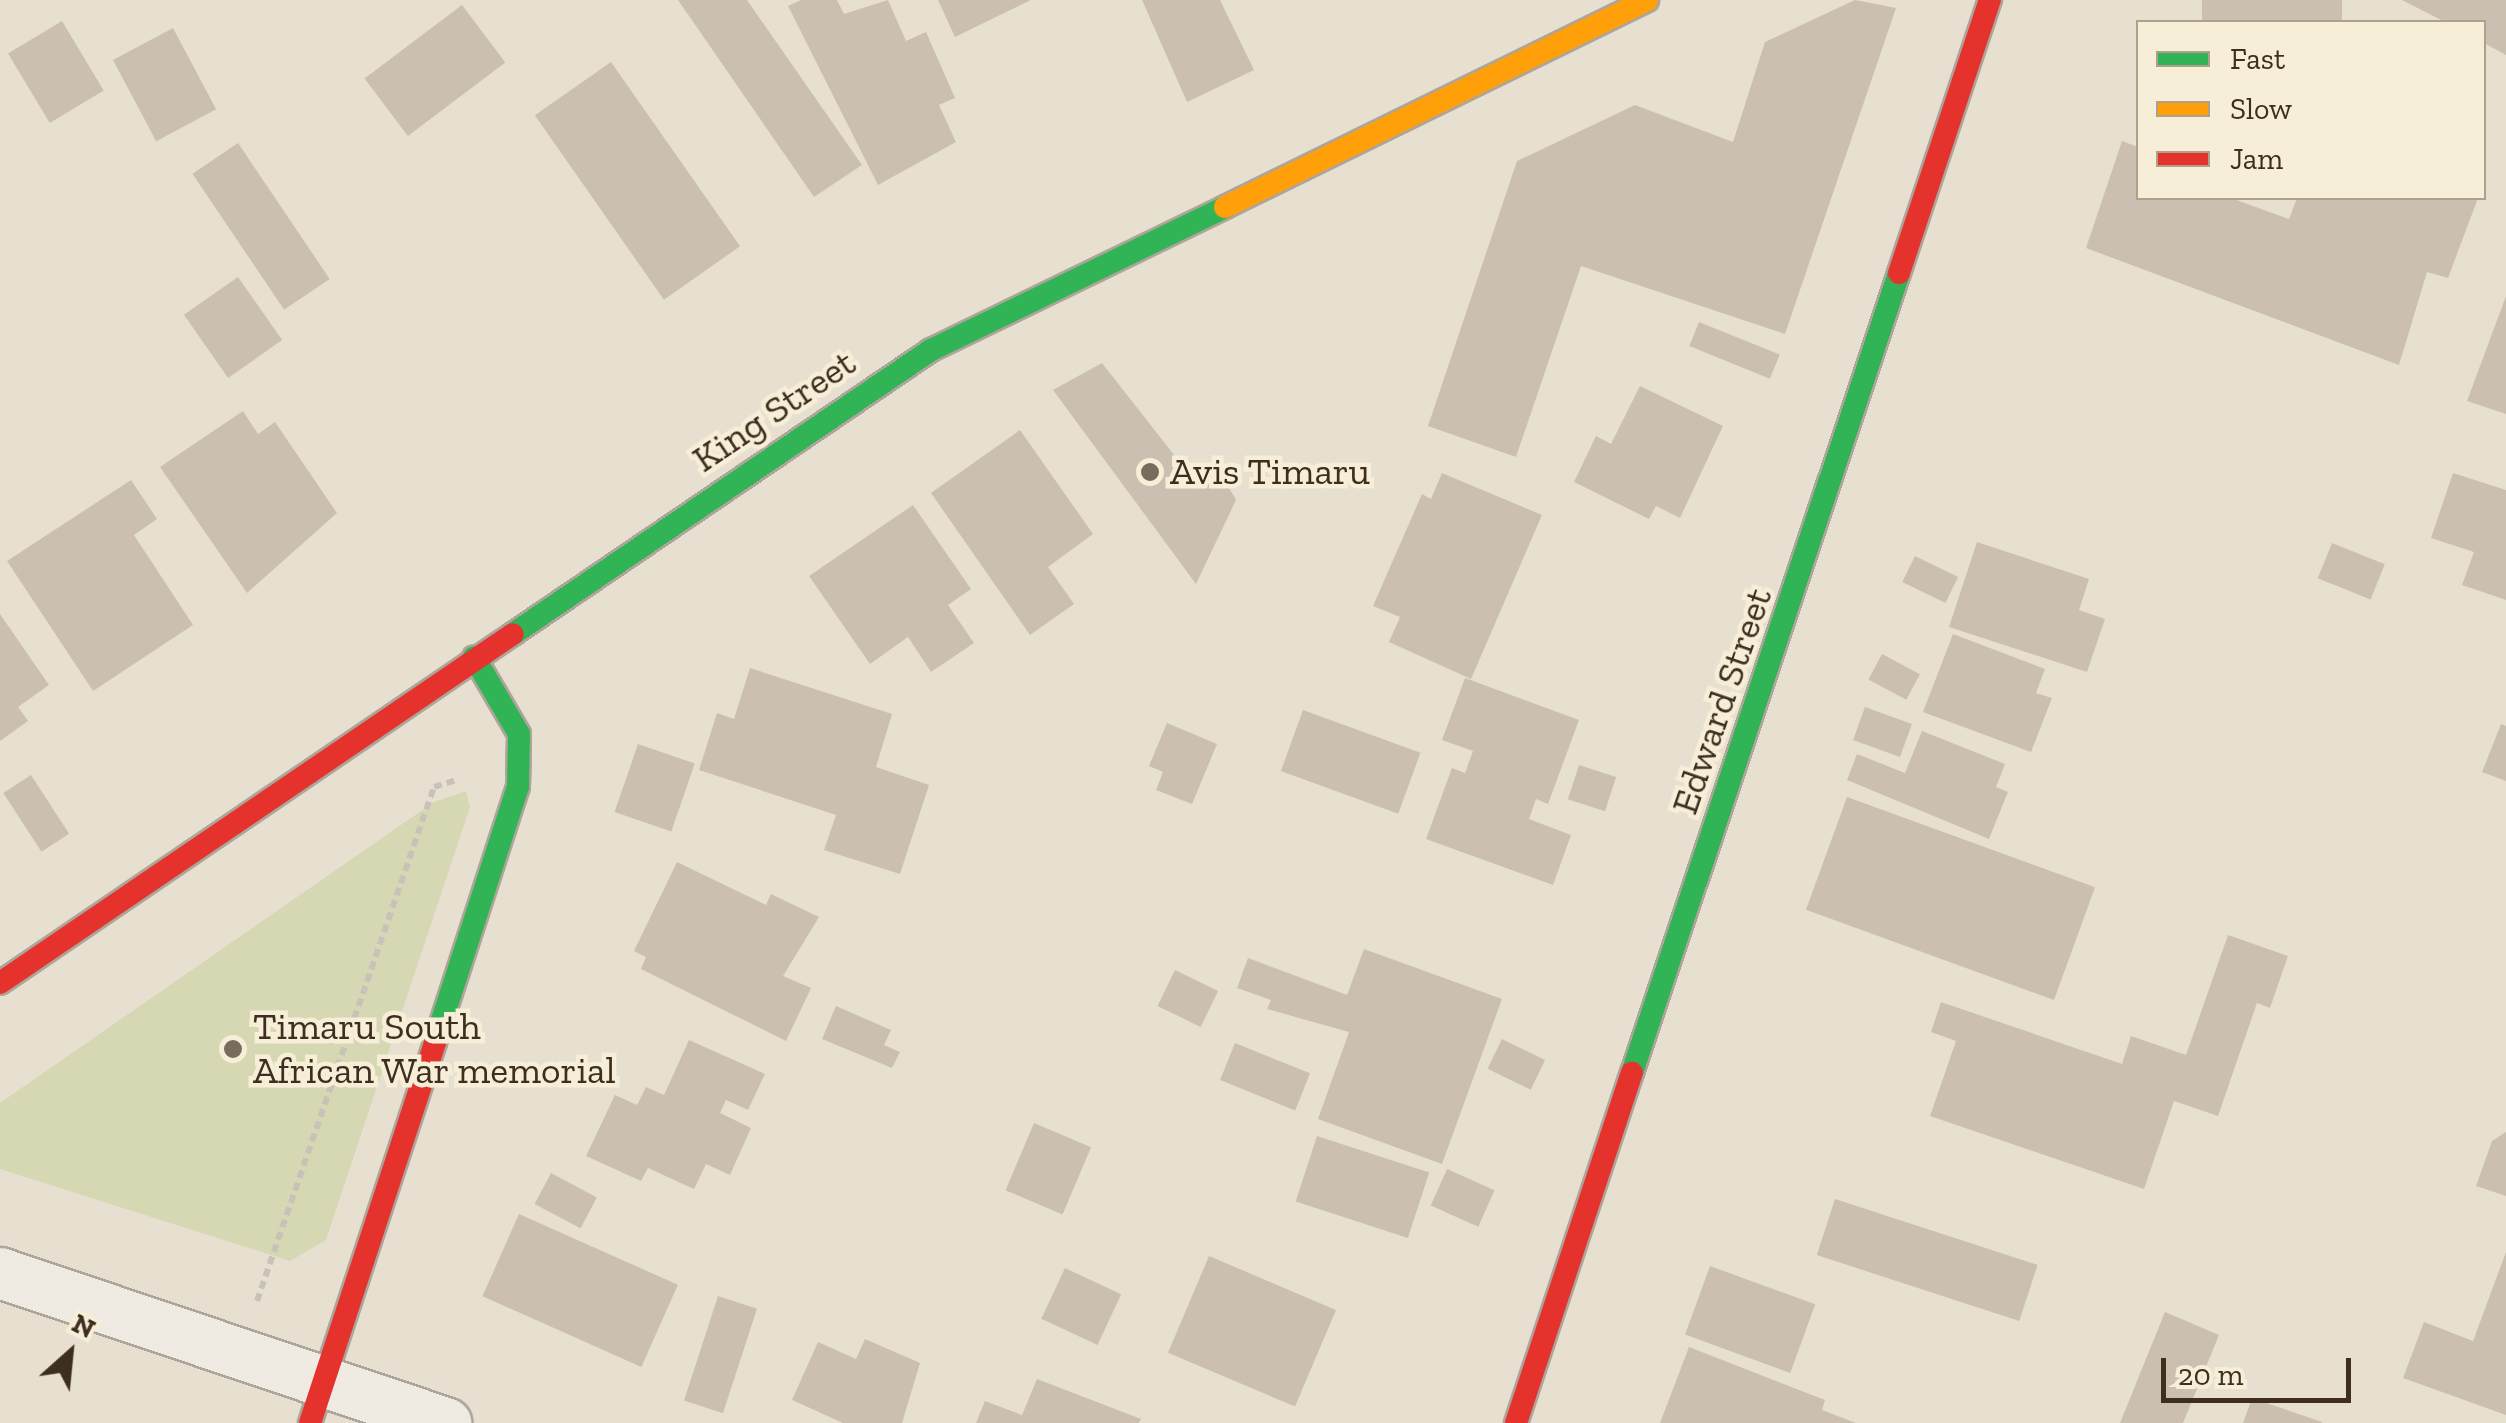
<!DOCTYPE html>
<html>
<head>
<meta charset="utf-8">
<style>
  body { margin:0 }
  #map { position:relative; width:2506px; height:1423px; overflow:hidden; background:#e7e0d1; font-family:"Zilla Slab",serif }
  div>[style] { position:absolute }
  .green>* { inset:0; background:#d6d7b3 }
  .building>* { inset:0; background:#cbbfb2; transform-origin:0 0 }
  .path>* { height:6px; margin-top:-3px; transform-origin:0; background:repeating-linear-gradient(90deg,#c8c2b9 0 8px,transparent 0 13px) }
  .roads { filter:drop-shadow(2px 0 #ada599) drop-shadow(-2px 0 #ada599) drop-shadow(0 2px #ada599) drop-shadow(0 -2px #ada599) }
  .street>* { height:50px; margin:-25px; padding:0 25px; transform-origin:25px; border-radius:25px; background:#efebe3 }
  .fast>* { height:22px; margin:-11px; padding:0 11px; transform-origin:11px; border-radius:11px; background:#30b455 }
  .slow>* { height:22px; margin:-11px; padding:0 11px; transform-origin:11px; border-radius:11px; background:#ff9f0a }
  .jam>* { height:22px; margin:-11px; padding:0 11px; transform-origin:11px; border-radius:11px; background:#e5322d }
  .dots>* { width:28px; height:28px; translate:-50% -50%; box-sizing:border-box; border:5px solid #f7eed8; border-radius:50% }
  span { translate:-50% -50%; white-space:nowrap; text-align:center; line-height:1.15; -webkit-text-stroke:9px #f7eed8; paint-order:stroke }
  .street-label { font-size:38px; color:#3d2e20 }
  .poi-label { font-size:38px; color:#3d2e20 }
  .left { translate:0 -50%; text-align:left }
  .legend { position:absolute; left:2136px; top:20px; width:350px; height:180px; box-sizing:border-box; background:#f7eed8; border:2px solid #ada18e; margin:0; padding:12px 18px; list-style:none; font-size:30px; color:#3d2e20 }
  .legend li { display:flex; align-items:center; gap:20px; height:50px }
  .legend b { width:50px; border:2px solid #ada18e }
  .north { position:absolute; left:20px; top:1303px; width:100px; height:100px; -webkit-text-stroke:8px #f7eed8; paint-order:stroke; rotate:27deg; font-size:28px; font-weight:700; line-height:40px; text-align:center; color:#3d2e20 }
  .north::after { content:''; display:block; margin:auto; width:35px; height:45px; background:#3d2e20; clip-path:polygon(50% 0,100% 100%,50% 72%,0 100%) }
  .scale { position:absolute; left:2161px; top:1358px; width:190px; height:45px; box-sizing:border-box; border:5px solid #3d2e20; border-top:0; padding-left:12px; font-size:30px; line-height:35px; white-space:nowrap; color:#3d2e20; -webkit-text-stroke:8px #f7eed8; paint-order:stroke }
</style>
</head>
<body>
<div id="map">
  <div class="green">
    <i style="clip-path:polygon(466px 791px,470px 807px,326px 1240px,290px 1261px,0 1169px,0 1103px,434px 802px)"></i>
  </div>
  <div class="building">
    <i style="clip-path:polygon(678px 0,747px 0,862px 165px,814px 197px)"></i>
    <i style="clip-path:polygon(801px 0,837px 0,844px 14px,888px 0,906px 41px,926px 32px,955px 98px,939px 105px,956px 142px,878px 185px,788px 6px)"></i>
    <i style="clip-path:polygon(938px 0,1031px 0,955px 37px)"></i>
    <i style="clip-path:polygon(1142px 0,1220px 0,1254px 70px,1187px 102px)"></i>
    <i style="clip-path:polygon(1855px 0,1896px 8px,1785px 334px,1581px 266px,1516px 457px,1428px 426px,1517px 161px,1635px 105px,1733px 142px,1765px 42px)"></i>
    <i style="left:2202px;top:0;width:140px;height:23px"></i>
    <i style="clip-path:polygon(2402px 0,2506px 0,2506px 55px,2484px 43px,2484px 22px,2445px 22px)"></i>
    <i style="left:462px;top:5px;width:72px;height:122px;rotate:53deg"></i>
    <i style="left:62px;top:21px;width:81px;height:63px;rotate:59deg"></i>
    <i style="left:173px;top:28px;width:92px;height:68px;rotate:62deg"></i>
    <i style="left:611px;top:62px;width:225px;height:93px;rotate:55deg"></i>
    <i style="clip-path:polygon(2122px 141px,2138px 147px,2138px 198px,2231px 198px,2289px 219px,2297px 198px,2478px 198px,2448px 278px,2427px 272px,2399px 365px,2086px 248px)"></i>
    <i style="left:238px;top:143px;width:164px;height:55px;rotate:56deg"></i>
    <i style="left:238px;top:277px;width:77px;height:66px;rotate:55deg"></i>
    <i style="clip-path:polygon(2506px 296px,2506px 414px,2467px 401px)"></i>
    <i style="left:1699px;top:322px;width:87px;height:26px;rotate:22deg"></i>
    <i style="clip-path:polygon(1102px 363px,1193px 479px,1216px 465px,1236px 500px,1196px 584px,1053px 390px)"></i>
    <i style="clip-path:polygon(1640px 386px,1723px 426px,1680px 518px,1656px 506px,1649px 519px,1574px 482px,1596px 436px,1611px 444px)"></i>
    <i style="clip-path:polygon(243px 411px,258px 434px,275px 422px,337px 513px,247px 593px,160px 467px)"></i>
    <i style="clip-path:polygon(1020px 430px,1093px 534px,1048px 567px,1074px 604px,1030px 635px,931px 493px)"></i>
    <i style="clip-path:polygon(1442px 473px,1542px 515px,1471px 679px,1389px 642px,1400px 617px,1373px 606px,1422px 494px,1431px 499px)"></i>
    <i style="clip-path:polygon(2453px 473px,2506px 490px,2506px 600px,2462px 585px,2474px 552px,2431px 538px)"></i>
    <i style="clip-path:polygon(131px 480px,157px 519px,134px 535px,193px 625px,93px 691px,7px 561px)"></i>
    <i style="clip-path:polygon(913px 505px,971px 589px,948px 605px,974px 643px,931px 672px,908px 637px,870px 664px,809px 576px)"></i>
    <i style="clip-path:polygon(1977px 542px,2089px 579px,2079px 610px,2105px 619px,2087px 672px,1949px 627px)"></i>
    <i style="left:2332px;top:543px;width:57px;height:38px;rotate:22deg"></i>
    <i style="left:1915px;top:556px;width:48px;height:29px;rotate:26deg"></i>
    <i style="clip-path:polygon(0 614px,49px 685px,18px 707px,28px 721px,0 741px)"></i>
    <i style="clip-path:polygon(1953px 634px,2045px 669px,2036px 693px,2052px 698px,2031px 752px,1923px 712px)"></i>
    <i style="left:1882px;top:654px;width:43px;height:29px;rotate:28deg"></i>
    <i style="clip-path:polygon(750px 668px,892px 714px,876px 767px,929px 785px,900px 874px,824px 850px,836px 815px,699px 770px,717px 713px,734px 719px)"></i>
    <i style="clip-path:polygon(1465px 678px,1579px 720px,1548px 804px,1536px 799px,1529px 819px,1571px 835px,1553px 885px,1426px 839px,1452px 768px,1465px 773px,1473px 751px,1442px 740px)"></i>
    <i style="left:1865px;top:707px;width:50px;height:35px;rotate:20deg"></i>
    <i style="left:1303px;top:710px;width:125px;height:65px;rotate:20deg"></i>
    <i style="clip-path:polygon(1167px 723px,1217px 744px,1192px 804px,1156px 790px,1163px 772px,1149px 766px)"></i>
    <i style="clip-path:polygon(2501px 724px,2506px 726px,2506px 781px,2482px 772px)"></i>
    <i style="clip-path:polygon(1922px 731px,2005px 764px,1996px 787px,2008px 792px,1989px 839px,1847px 780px,1857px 754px,1905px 773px)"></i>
    <i style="left:638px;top:744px;width:60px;height:72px;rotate:19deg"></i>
    <i style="left:1579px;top:765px;width:39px;height:36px;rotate:18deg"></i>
    <i style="left:31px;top:775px;width:70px;height:33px;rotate:57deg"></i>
    <i style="left:1847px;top:797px;width:264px;height:120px;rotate:20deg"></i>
    <i style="clip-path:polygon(677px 862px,766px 905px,771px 894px,819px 917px,783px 976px,811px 988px,786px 1041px,641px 969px,646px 957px,634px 951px)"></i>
    <i style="clip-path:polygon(2228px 935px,2288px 956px,2270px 1008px,2257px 1003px,2218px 1116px,2174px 1101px,2144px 1189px,1930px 1116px,1956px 1041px,1931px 1032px,1941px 1002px,2122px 1064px,2131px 1036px,2186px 1055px)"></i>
    <i style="clip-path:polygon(1364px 949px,1502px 999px,1442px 1164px,1318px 1119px,1349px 1032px,1267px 1009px,1271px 1000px,1237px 988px,1248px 958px,1347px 995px)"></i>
    <i style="left:1175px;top:970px;width:48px;height:40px;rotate:26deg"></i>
    <i style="clip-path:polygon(836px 1006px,891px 1030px,884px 1045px,900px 1052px,892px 1068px,822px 1039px)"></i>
    <i style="left:1502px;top:1039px;width:48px;height:33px;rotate:26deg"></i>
    <i style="clip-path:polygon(689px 1040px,765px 1074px,748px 1110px,726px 1100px,720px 1113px,751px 1128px,730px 1175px,706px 1164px,694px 1189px,648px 1168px,641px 1181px,586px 1156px,615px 1095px,637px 1105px,646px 1087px,664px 1095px)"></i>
    <i style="left:1235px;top:1043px;width:81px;height:40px;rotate:22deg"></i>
    <i style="left:1034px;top:1123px;width:62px;height:73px;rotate:23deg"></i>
    <i style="clip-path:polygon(2506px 1132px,2506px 1196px,2476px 1186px,2492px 1141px)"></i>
    <i style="left:1317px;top:1136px;width:118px;height:69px;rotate:18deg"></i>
    <i style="left:1447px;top:1169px;width:52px;height:40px;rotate:24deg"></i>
    <i style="left:551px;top:1173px;width:52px;height:35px;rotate:28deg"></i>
    <i style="left:1835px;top:1199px;width:213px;height:59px;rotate:18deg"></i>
    <i style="left:519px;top:1214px;width:174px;height:90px;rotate:24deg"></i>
    <i style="clip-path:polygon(2506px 1252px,2506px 1415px,2403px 1378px,2424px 1322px,2473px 1341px)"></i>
    <i style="left:1209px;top:1256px;width:138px;height:105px;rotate:23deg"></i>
    <i style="left:1710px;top:1266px;width:112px;height:73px;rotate:20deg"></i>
    <i style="left:1065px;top:1268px;width:62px;height:56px;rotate:25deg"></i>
    <i style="left:718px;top:1296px;width:41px;height:110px;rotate:18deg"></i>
    <i style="clip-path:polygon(2165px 1312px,2219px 1335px,2183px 1423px,2120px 1423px)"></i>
    <i style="clip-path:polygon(865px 1339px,920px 1363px,902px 1423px,843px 1423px,792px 1400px,818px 1342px,856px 1359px)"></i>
    <i style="clip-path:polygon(1689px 1347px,1825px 1400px,1822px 1410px,1856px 1423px,1660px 1423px)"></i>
    <i style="clip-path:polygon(1037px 1379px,1141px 1419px,1139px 1423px,976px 1423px,985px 1401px,1022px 1415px)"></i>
    <i style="clip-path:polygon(2252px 1398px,2322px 1422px,2322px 1423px,2243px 1423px)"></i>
  </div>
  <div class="path">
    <i style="left:257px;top:1301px;width:544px;rotate:-71deg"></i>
    <i style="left:434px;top:787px;width:24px;rotate:-17deg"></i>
  </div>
  <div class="roads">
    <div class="street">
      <i style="left:0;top:1273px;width:471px;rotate:18.6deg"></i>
    </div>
    <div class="fast">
      <i style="left:513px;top:634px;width:505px;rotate:-34.19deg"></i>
      <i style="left:931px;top:350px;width:327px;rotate:-25.9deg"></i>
      <i style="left:435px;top:1042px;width:268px;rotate:-72deg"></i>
      <i style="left:518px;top:787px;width:53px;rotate:-88.9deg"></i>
      <i style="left:519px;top:734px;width:89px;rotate:-120.3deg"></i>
      <i style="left:1632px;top:1073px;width:843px;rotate:-71.54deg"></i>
    </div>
    <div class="slow">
      <i style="left:1225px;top:207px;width:470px;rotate:-26.1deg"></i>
    </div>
    <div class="jam">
      <i style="left:1899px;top:273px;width:288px;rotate:-71.6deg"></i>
      <i style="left:0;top:983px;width:620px;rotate:-34.23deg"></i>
      <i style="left:310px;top:1423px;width:401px;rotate:-71.8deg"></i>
      <i style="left:1516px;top:1423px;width:369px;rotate:-71.7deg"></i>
    </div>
  </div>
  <div class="dots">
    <i style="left:1150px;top:472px;background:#786c5e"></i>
    <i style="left:233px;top:1049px;background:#786c5e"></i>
  </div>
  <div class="street-label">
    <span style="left:774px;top:411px;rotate:-34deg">King Street</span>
    <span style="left:1722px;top:701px;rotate:-71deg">Edward Street</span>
  </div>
  <div class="poi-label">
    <span class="left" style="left:1170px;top:472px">Avis Timaru</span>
    <span class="left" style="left:253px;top:1049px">Timaru South<br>African War memorial</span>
  </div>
  <ul class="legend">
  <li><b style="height:12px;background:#30b455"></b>Fast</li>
  <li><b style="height:12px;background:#ff9f0a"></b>Slow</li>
  <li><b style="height:12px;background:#e5322d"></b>Jam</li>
  </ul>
  <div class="north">N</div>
  <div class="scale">20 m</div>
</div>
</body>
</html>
